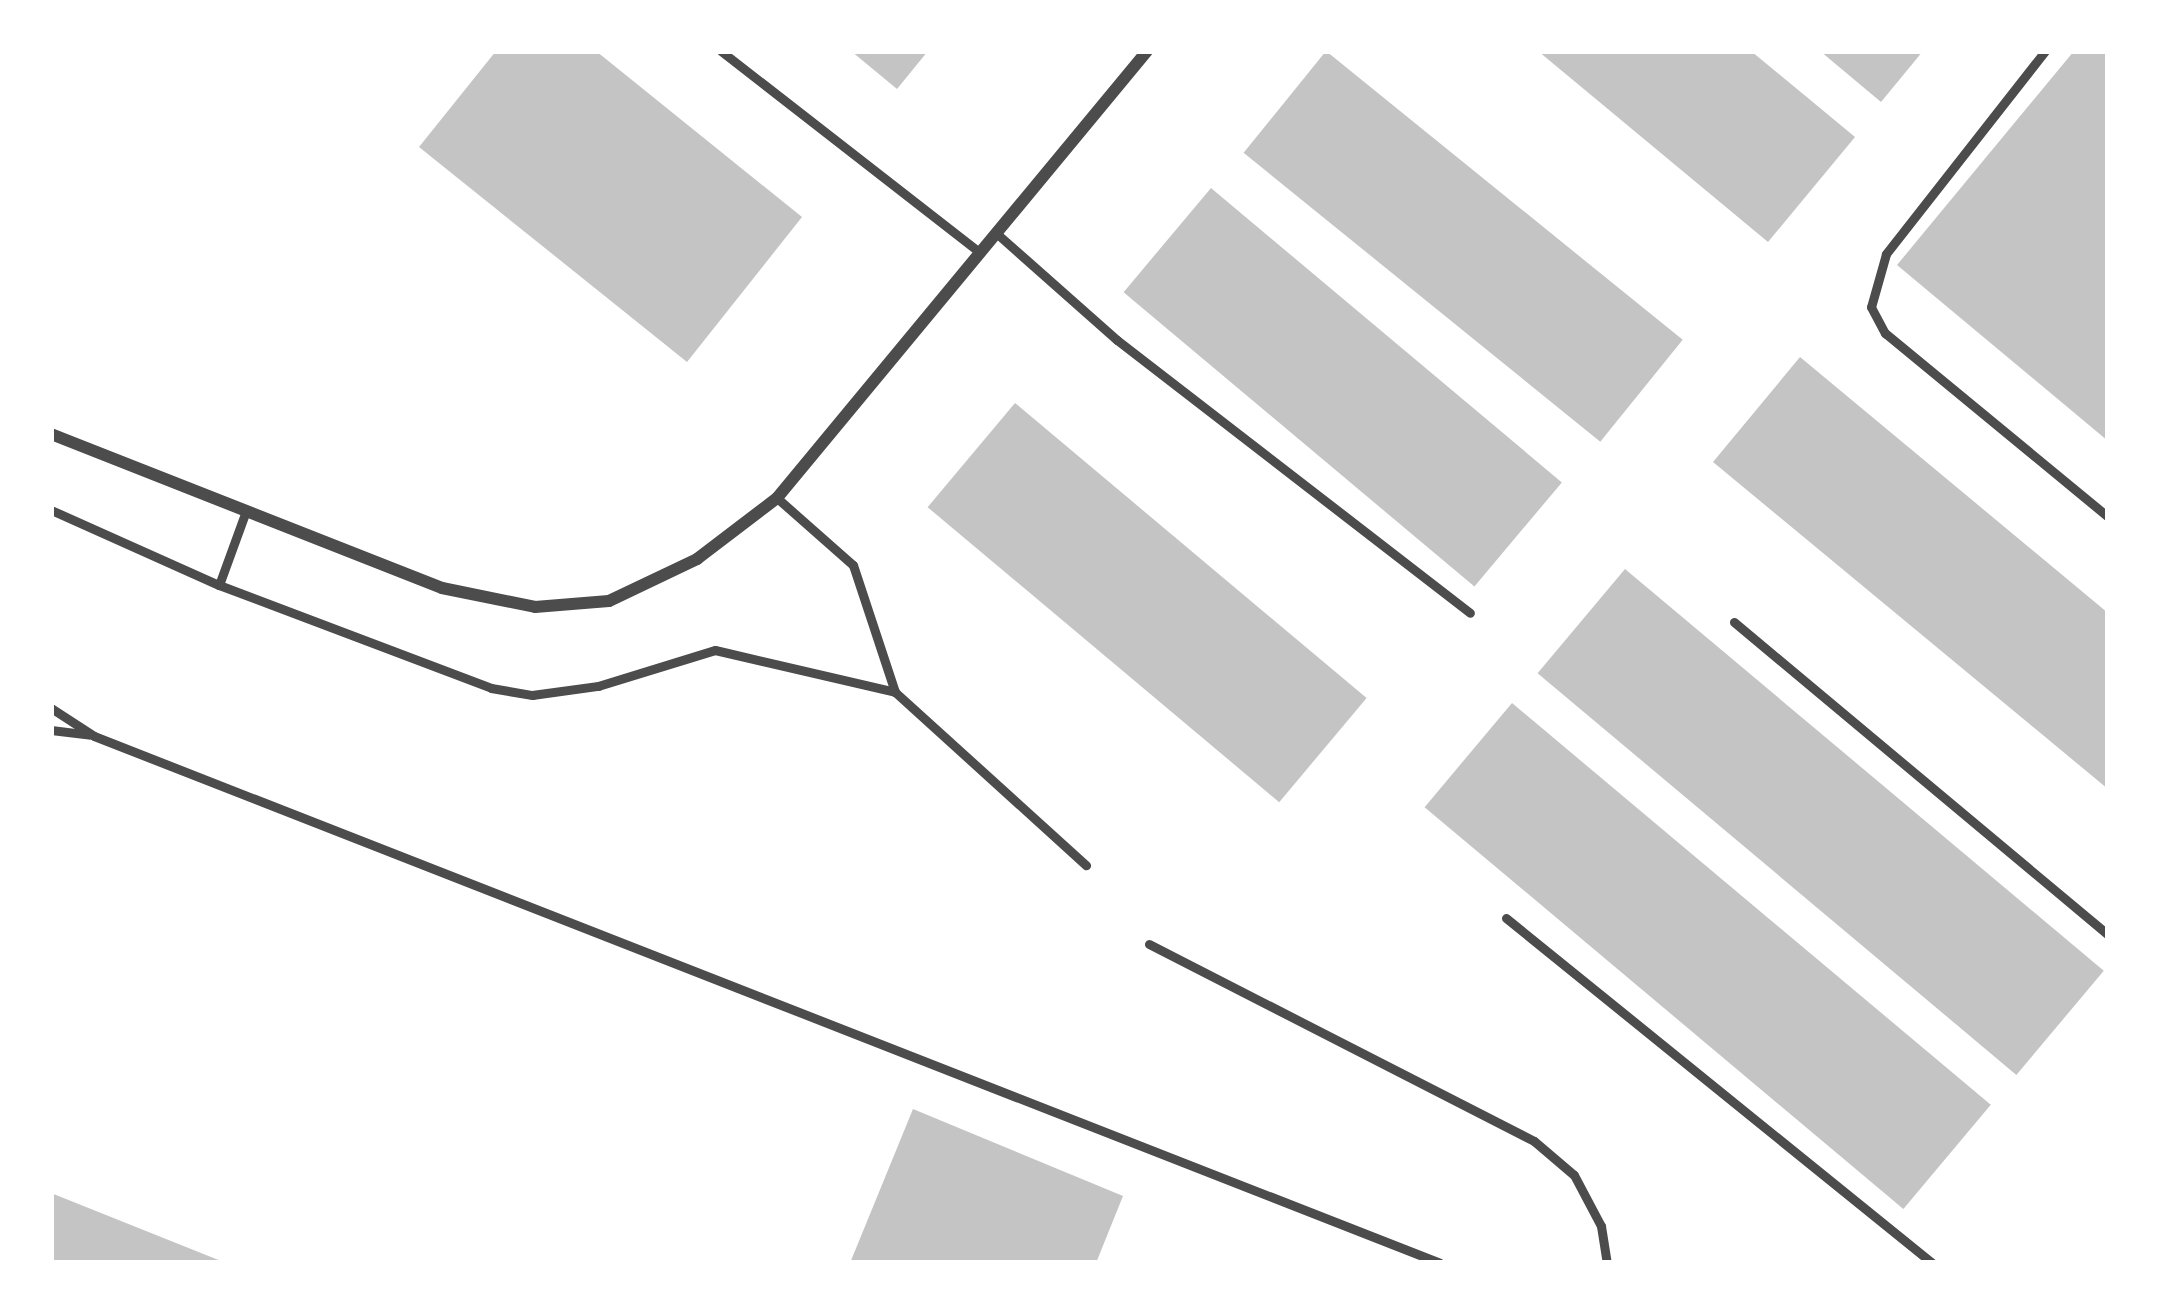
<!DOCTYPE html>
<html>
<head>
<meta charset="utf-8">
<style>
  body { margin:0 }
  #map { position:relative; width:2159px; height:1314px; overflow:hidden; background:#fff; font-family:Raleway,sans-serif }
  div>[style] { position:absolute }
  .building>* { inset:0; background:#c4c4c4; transform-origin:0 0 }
  .service>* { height:9px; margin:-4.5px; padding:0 4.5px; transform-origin:4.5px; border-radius:4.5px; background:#4c4c4c }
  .minor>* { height:12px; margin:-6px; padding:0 6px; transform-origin:6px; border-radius:6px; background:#4c4c4c }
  span { translate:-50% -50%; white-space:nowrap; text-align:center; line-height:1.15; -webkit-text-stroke:12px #fff; paint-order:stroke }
  .frame { position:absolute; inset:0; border:54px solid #fff; pointer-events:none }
</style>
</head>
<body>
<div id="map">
  <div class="building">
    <i style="clip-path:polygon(496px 51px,596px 51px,802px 217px,687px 362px,419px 147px)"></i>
    <i style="clip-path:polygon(851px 51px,928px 51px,897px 89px)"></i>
    <i style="left:1326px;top:51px;width:459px;height:131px;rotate:39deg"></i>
    <i style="clip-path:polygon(1538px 51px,1751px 51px,1855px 137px,1768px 242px)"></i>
    <i style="clip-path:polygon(1820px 51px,1923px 51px,1881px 102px)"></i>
    <i style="clip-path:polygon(2074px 51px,2108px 51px,2108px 441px,1897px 265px)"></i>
    <i style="left:1211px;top:188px;width:458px;height:136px;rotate:40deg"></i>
    <i style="clip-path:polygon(1800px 357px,2108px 613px,2108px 789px,1713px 462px)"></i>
    <i style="left:1015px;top:403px;width:459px;height:136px;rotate:40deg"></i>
    <i style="left:1625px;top:569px;width:625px;height:136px;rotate:40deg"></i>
    <i style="left:1512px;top:703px;width:625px;height:136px;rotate:40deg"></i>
    <i style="clip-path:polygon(913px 1109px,1123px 1196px,1096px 1263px,850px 1263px)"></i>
    <i style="clip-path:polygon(51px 1193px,226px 1263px,51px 1263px)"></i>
  </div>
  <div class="service">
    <i style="left:721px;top:51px;width:326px;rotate:37.9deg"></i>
    <i style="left:2045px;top:51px;width:258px;rotate:128.1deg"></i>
    <i style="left:1886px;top:254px;width:55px;rotate:105.8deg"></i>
    <i style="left:1871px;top:307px;width:30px;rotate:62deg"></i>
    <i style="left:1885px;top:333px;width:289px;rotate:39.5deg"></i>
    <i style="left:995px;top:232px;width:163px;rotate:41.5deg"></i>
    <i style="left:1117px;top:340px;width:446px;rotate:37.7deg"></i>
    <i style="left:777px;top:498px;width:101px;rotate:41.4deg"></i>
    <i style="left:853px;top:565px;width:134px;rotate:71.7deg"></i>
    <i style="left:895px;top:692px;width:258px;rotate:42.2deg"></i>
    <i style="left:51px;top:510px;width:184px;rotate:24.1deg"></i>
    <i style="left:219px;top:585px;width:291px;rotate:20.7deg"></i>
    <i style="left:491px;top:688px;width:42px;rotate:9.7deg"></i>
    <i style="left:532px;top:695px;width:67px;rotate:-7.8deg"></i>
    <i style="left:598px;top:686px;width:122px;rotate:-17.1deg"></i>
    <i style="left:715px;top:650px;width:185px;rotate:13.1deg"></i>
    <i style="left:219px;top:585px;width:79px;rotate:-70deg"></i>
    <i style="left:1734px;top:622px;width:488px;rotate:39.9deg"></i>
    <i style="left:51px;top:708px;width:51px;rotate:33.1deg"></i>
    <i style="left:94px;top:736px;width:1445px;rotate:21.38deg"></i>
    <i style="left:51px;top:730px;width:38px;rotate:7deg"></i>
    <i style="left:1506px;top:918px;width:548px;rotate:39deg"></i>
    <i style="left:1149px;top:944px;width:432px;rotate:27.1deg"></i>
    <i style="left:1534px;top:1141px;width:52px;rotate:40.4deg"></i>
    <i style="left:1574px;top:1175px;width:58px;rotate:62.1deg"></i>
    <i style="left:1601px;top:1226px;width:37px;rotate:81deg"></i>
  </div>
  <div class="minor">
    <i style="left:51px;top:434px;width:420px;rotate:21.5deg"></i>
    <i style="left:442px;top:588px;width:95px;rotate:11.5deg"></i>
    <i style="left:535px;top:607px;width:74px;rotate:-4.6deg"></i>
    <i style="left:609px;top:601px;width:98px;rotate:-25.5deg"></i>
    <i style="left:697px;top:559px;width:101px;rotate:-37.3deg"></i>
    <i style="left:777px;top:498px;width:580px;rotate:-50.38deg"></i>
  </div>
  <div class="frame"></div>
</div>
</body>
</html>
